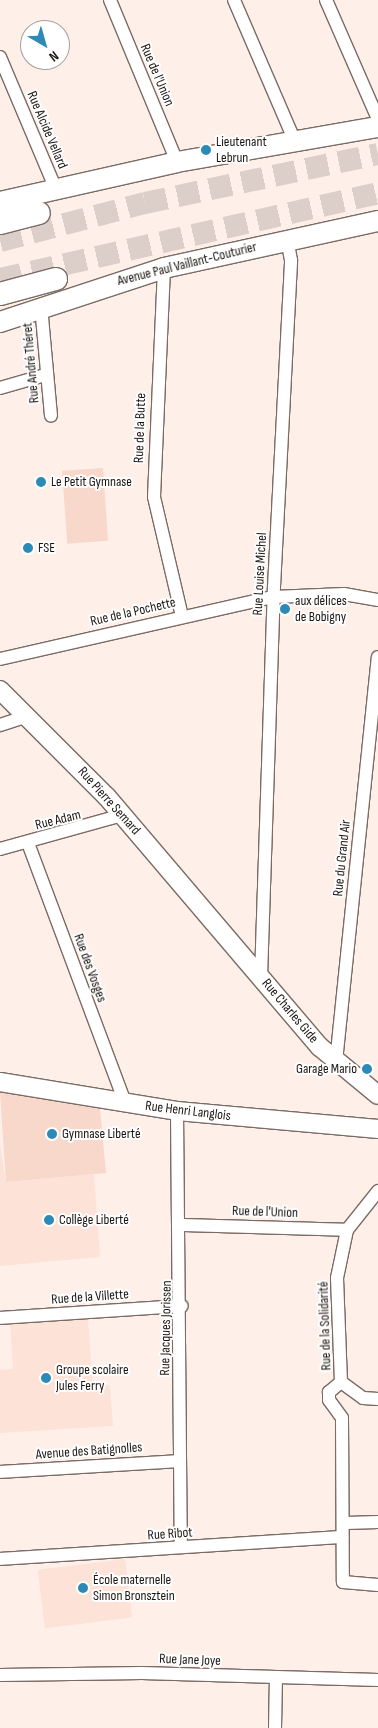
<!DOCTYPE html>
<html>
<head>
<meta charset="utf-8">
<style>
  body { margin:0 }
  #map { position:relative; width:378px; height:1728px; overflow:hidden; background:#feefe9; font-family:"Sofia Sans Condensed",sans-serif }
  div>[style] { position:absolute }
  .built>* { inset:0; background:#fde2d8; transform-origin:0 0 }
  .green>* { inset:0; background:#f8d8cb; transform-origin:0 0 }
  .highway-tunnel>* { height:22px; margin-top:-11px; transform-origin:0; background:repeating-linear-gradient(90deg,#dccec9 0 22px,transparent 0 33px) }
  .roads { filter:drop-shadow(1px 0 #7a6b64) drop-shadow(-1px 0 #7a6b64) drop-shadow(0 1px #7a6b64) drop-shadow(0 -1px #7a6b64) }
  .street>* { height:12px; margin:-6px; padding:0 6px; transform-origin:6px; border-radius:6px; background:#fff }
  .secondary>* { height:18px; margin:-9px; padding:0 9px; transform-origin:9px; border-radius:9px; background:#fff }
  .primary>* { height:20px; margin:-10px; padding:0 10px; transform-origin:10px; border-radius:10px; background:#fff }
  .highway>* { height:22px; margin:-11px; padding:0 11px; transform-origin:11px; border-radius:11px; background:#fff }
  .dots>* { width:14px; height:14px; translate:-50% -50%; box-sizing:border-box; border:2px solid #fff; border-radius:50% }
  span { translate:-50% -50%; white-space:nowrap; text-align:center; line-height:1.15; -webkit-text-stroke:4px #fff; paint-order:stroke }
  .street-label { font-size:14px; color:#1b1512 }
  .poi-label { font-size:14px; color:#1b1512 }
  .left { translate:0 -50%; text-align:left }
  .right { translate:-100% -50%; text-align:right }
  .north { position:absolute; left:20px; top:20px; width:50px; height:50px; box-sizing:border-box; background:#fff; border:1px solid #a4a1a0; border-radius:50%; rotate:142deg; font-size:14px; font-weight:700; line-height:20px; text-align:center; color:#1b1512 }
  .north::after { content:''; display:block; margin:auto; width:18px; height:22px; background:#2d89b6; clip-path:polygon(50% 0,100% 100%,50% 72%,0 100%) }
</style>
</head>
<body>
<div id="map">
  <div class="built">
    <i style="clip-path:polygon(0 1146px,6px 1182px,94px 1174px,100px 1257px,0 1266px)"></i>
    <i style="clip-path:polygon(88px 1318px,93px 1386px,110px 1385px,113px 1426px,0 1433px,0 1370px,13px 1369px,10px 1324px)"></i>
    <i style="left:125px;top:1559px;width:59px;height:88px;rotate:83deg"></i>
  </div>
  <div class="green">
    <i style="left:103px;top:468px;width:73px;height:41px;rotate:86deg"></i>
    <i style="clip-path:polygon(10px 1090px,100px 1108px,106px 1173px,6px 1182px,0 1092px)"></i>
  </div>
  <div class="highway-tunnel">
    <i style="left:0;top:241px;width:150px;rotate:-14.7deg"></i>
    <i style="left:145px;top:203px;width:238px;rotate:-11.9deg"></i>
    <i style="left:0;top:279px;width:388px;rotate:-12.8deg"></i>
  </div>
  <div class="roads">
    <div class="street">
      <i style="left:110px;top:0;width:175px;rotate:67.5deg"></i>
      <i style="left:234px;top:0;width:157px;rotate:66.7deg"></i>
      <i style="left:326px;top:0;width:130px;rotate:66.4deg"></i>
      <i style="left:0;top:57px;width:141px;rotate:67.1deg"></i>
      <i style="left:164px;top:268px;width:229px;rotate:92.5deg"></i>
      <i style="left:154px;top:497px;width:122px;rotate:76.8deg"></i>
      <i style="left:41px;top:306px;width:110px;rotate:84.8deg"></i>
      <i style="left:0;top:388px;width:47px;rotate:-16.1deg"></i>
      <i style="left:0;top:659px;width:280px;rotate:-12.8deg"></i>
      <i style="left:273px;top:597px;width:71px;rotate:-2.4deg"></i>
      <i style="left:344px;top:594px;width:35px;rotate:10deg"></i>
      <i style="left:0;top:725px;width:28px;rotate:-18deg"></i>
      <i style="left:28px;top:843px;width:278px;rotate:69.5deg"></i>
      <i style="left:0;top:849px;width:128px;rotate:-15.5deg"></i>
      <i style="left:261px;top:977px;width:390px;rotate:-88.1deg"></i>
      <i style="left:274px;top:587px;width:327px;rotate:-87deg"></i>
      <i style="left:291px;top:260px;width:20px;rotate:-101deg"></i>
      <i style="left:336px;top:1062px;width:407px;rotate:-84.1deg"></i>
      <i style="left:177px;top:1111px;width:435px;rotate:89.5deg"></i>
      <i style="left:181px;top:1225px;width:166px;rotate:1.7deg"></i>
      <i style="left:0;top:1318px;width:182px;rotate:-3.8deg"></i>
      <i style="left:341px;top:1382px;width:104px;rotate:-92.2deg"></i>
      <i style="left:337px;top:1278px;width:49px;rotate:-78.2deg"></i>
      <i style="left:347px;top:1230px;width:50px;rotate:-51.5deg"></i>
      <i style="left:378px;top:1399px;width:15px;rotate:-176deg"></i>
      <i style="left:363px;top:1398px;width:27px;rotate:-144deg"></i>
      <i style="left:341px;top:1382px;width:16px;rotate:140deg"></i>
      <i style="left:329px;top:1392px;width:8px;rotate:90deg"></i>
      <i style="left:329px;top:1400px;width:22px;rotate:54deg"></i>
      <i style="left:342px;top:1418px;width:164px;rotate:89.7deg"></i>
      <i style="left:343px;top:1582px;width:35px;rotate:5deg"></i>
      <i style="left:0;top:1472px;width:179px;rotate:-3.5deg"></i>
      <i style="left:346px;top:1523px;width:32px;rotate:-2deg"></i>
      <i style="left:0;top:1559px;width:343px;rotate:-3.7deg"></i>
      <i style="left:0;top:1675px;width:142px;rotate:-0.8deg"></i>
      <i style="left:142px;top:1673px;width:236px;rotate:1.7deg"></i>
      <i style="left:275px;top:1728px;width:50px;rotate:-88.9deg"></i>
    </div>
    <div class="secondary">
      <i style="left:0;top:690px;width:151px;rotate:45deg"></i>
      <i style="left:107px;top:797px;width:328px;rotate:49.6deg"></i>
      <i style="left:320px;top:1047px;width:75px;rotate:39.6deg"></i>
      <i style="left:0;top:1082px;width:179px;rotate:9.3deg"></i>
      <i style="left:177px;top:1111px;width:202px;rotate:5.1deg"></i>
    </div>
    <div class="primary">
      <i style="left:0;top:202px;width:181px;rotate:-12.7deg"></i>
      <i style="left:177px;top:162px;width:204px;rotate:-9.9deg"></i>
      <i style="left:0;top:322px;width:173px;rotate:-18.2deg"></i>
      <i style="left:164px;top:268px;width:219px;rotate:-12.4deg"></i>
    </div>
    <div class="highway">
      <i style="left:0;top:223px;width:40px;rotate:-14.4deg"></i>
      <i style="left:0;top:294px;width:58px;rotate:-15deg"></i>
    </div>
  </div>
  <div class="dots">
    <i style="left:206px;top:150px;background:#2d89b6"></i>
    <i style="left:41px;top:482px;background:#2d89b6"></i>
    <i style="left:28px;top:548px;background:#2d89b6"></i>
    <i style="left:285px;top:609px;background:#2d89b6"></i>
    <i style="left:367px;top:1069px;background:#2d89b6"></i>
    <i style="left:52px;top:1134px;background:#2d89b6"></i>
    <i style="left:49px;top:1220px;background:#2d89b6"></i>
    <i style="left:46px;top:1378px;background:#2d89b6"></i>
    <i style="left:83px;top:1588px;background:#2d89b6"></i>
  </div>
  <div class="street-label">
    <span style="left:157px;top:75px;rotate:67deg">Rue de l'Union</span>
    <span style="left:47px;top:130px;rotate:67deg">Rue Alcide Vellard</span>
    <span style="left:187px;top:264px;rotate:-14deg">Avenue Paul Vaillant-Couturier</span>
    <span style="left:31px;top:363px;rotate:-95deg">Rue André Théret</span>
    <span style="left:140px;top:428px;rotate:-88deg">Rue de la Butte</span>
    <span style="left:260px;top:574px;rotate:-87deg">Rue Louise Michel</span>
    <span style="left:133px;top:612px;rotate:-13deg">Rue de la Pochette</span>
    <span style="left:109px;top:801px;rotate:48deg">Rue Pierre Semard</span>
    <span style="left:58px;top:820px;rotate:-14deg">Rue Adam</span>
    <span style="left:342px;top:858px;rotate:-84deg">Rue du Grand Air</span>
    <span style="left:90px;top:968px;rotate:70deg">Rue des Vosges</span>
    <span style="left:290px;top:1011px;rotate:50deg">Rue Charles Gide</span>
    <span style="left:188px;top:1111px;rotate:7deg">Rue Henri Langlois</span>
    <span style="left:265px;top:1212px;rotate:2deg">Rue de l'Union</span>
    <span style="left:90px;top:1297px;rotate:-4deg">Rue de la Villette</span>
    <span style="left:325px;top:1326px;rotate:-92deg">Rue de la Solidarité</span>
    <span style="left:166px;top:1328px;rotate:-89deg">Rue Jacques Jorissen</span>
    <span style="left:89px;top:1451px;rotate:-4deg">Avenue des Batignolles</span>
    <span style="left:170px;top:1534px;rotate:-4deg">Rue Ribot</span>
    <span style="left:190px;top:1660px;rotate:2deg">Rue Jane Joye</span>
  </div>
  <div class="poi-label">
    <span class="left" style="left:216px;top:150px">Lieutenant<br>Lebrun</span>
    <span class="left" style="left:51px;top:482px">Le Petit Gymnase</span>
    <span class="left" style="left:38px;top:548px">FSE</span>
    <span class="left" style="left:295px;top:609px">aux délices<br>de Bobigny</span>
    <span class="right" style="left:357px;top:1069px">Garage Mario</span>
    <span class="left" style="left:62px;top:1134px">Gymnase Liberté</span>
    <span class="left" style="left:59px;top:1220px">Collège Liberté</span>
    <span class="left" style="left:56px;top:1378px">Groupe scolaire<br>Jules Ferry</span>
    <span class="left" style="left:93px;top:1588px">École maternelle<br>Simon Bronsztein</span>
  </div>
  <div class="north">N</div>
</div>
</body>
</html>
